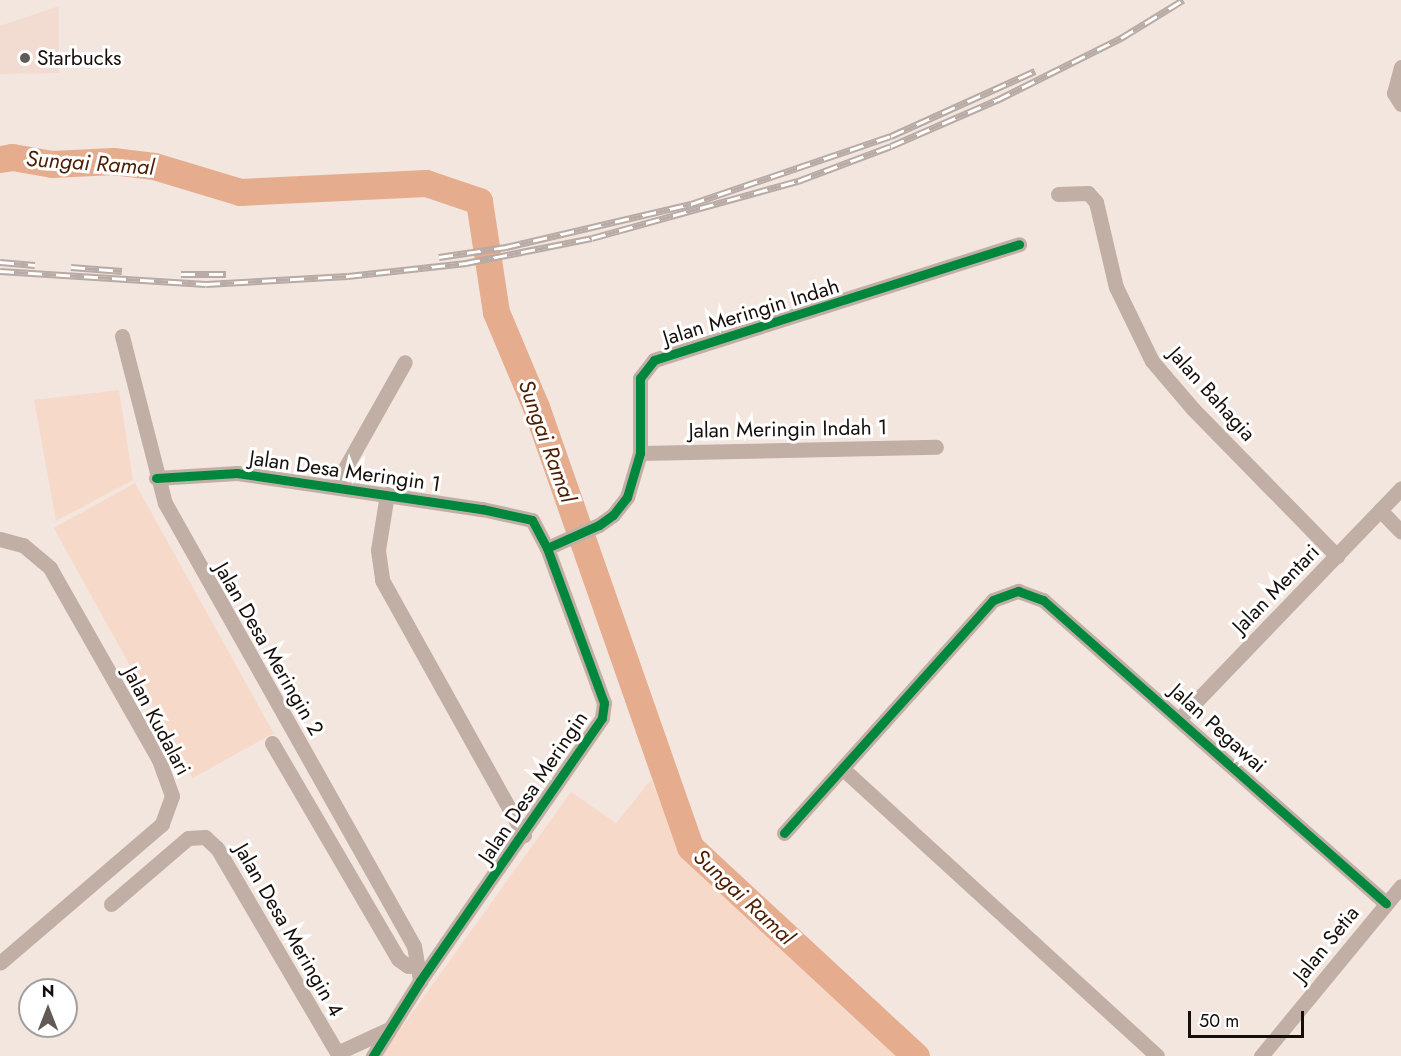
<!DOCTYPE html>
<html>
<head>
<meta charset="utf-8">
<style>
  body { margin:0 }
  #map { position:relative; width:1401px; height:1056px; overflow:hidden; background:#f3e6df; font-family:Jost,sans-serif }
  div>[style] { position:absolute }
  .built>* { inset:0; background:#f2dbd0 }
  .green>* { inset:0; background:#f7d9c9; transform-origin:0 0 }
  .river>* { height:27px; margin:-13.5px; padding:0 13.5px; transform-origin:13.5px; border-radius:13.5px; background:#e5ac8e }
  .street>* { height:15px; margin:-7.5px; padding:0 7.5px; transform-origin:7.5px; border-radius:7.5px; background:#c1afa5 }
  .rail>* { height:7px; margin-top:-3.5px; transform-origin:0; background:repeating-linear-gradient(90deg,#fff 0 14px,#b8aaa4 0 28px); box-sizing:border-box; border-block:2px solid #b8aaa4 }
  .cycleway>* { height:9px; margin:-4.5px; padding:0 4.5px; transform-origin:4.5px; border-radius:4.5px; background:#00873e }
  .dots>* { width:16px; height:16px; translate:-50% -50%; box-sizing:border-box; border:3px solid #fff; border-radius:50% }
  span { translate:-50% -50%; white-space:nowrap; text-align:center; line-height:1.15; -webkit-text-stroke:6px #fff; paint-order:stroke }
  .poi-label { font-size:21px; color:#160e0a }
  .left { translate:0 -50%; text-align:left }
  .street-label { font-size:21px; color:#160e0a }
  .water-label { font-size:22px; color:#4d1d00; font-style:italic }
  .north { position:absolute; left:18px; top:978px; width:60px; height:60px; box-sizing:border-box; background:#fff; border:2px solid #a29f9d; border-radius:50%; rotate:0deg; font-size:16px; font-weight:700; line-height:24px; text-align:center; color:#160e0a }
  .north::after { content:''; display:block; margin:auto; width:21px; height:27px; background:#635a55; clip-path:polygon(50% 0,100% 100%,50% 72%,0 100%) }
  .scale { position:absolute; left:1188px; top:1011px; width:116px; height:27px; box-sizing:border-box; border:3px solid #160e0a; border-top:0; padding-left:8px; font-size:18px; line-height:21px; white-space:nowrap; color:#160e0a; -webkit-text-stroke:4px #fff; paint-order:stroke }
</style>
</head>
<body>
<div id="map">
  <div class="built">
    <i style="clip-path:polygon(59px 6px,59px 73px,0 74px,0 26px)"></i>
  </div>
  <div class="green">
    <i style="clip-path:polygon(119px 390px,133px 480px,56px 521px,34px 400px)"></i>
    <i style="left:135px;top:483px;width:286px;height:93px;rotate:61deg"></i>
    <i style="clip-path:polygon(651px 780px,686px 859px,899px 1056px,381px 1056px,571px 792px,616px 823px)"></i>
  </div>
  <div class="river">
    <i style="left:0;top:159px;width:12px;rotate:-9deg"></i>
    <i style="left:12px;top:157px;width:41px;rotate:9.9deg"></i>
    <i style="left:52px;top:164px;width:61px;rotate:-2.8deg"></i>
    <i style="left:113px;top:161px;width:41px;rotate:7deg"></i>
    <i style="left:154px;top:166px;width:90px;rotate:16.8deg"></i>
    <i style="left:240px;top:192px;width:186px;rotate:-2.8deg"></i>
    <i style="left:426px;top:183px;width:56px;rotate:18.8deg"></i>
    <i style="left:479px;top:201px;width:112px;rotate:81.3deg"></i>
    <i style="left:496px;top:312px;width:103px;rotate:67.2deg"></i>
    <i style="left:536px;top:407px;width:466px;rotate:70.7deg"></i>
    <i style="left:690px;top:847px;width:308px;rotate:42.8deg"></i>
  </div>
  <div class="street">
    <i style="left:1401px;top:67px;width:27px;rotate:105deg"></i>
    <i style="left:1394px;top:93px;width:13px;rotate:58deg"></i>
    <i style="left:1058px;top:194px;width:30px;rotate:-2deg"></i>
    <i style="left:1088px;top:193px;width:12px;rotate:48deg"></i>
    <i style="left:1096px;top:202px;width:87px;rotate:76.8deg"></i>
    <i style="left:1116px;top:287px;width:82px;rotate:64.1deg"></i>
    <i style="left:1152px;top:361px;width:63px;rotate:49.5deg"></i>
    <i style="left:1193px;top:409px;width:206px;rotate:45.6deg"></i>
    <i style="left:122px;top:336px;width:172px;rotate:75.6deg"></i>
    <i style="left:165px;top:503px;width:508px;rotate:60.66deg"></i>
    <i style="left:414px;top:946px;width:36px;rotate:80deg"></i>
    <i style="left:640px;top:453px;width:296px;rotate:-1.2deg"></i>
    <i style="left:156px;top:478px;width:81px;rotate:-3.5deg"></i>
    <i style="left:237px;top:473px;width:248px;rotate:8.4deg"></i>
    <i style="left:482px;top:509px;width:51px;rotate:12.4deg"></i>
    <i style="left:532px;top:520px;width:32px;rotate:62deg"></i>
    <i style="left:547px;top:548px;width:165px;rotate:69.8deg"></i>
    <i style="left:604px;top:703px;width:15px;rotate:98deg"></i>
    <i style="left:602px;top:718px;width:320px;rotate:124.7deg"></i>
    <i style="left:420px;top:981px;width:89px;rotate:122.1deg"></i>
    <i style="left:335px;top:486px;width:142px;rotate:-60.6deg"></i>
    <i style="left:387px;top:494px;width:57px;rotate:99.1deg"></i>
    <i style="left:378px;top:550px;width:30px;rotate:82deg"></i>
    <i style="left:382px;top:580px;width:292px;rotate:60.9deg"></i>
    <i style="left:1380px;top:510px;width:30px;rotate:46deg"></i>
    <i style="left:0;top:539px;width:24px;rotate:15deg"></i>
    <i style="left:23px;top:545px;width:35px;rotate:40deg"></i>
    <i style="left:50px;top:568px;width:221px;rotate:60.4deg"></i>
    <i style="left:159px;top:760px;width:38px;rotate:70deg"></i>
    <i style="left:172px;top:796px;width:30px;rotate:110deg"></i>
    <i style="left:162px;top:824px;width:213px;rotate:139.4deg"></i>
    <i style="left:547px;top:548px;width:57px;rotate:-23.9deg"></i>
    <i style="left:599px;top:525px;width:17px;rotate:-36deg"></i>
    <i style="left:613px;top:515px;width:23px;rotate:-52deg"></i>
    <i style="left:627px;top:497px;width:46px;rotate:-73.5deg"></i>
    <i style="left:640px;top:453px;width:75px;rotate:-90deg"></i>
    <i style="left:640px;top:378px;width:23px;rotate:-52deg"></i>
    <i style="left:654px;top:360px;width:383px;rotate:-17.6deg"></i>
    <i style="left:1180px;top:718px;width:319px;rotate:-46.1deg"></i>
    <i style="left:272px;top:743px;width:250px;rotate:59.7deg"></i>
    <i style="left:398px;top:959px;width:12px;rotate:35deg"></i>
    <i style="left:408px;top:966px;width:6px;rotate:-9deg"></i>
    <i style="left:843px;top:769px;width:425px;rotate:42.4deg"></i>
    <i style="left:784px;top:833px;width:313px;rotate:-48.1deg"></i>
    <i style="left:993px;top:600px;width:27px;rotate:-20deg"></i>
    <i style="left:1018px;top:591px;width:27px;rotate:20deg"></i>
    <i style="left:1043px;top:600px;width:458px;rotate:41.5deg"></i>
    <i style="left:111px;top:904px;width:101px;rotate:-40.6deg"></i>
    <i style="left:188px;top:838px;width:17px;rotate:-3deg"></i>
    <i style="left:205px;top:837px;width:16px;rotate:43deg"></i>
    <i style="left:217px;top:848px;width:241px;rotate:59.6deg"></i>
    <i style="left:337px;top:1053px;width:57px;rotate:-24.8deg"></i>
    <i style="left:1261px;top:1056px;width:220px;rotate:-50.5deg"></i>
  </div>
  <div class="rail">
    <i style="left:439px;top:257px;width:68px;rotate:-8.5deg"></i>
    <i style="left:506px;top:247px;width:190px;rotate:-13.1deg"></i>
    <i style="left:691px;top:204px;width:211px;rotate:-18.8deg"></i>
    <i style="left:891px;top:136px;width:158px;rotate:-24.3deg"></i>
    <i style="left:0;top:262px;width:35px;rotate:5deg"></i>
    <i style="left:71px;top:267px;width:51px;rotate:4.5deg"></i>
    <i style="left:0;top:271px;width:206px;rotate:3.6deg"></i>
    <i style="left:206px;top:284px;width:142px;rotate:-3.2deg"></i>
    <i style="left:348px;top:276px;width:119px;rotate:-6.3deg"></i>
    <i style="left:466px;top:263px;width:128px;rotate:-11.2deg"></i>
    <i style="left:592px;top:238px;width:214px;rotate:-15.5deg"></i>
    <i style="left:798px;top:181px;width:99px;rotate:-20.6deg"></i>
    <i style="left:891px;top:146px;width:116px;rotate:-23.5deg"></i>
    <i style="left:997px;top:100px;width:139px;rotate:-26.6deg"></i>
    <i style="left:1121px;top:38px;width:73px;rotate:-31.5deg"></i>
    <i style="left:181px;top:274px;width:45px"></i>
  </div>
  <div class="cycleway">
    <i style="left:156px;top:478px;width:81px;rotate:-3.5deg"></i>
    <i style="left:237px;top:473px;width:248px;rotate:8.4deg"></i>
    <i style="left:482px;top:509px;width:51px;rotate:12.4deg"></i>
    <i style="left:532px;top:520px;width:32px;rotate:62deg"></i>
    <i style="left:547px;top:548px;width:165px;rotate:69.8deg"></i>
    <i style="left:604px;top:703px;width:15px;rotate:98deg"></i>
    <i style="left:602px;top:718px;width:320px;rotate:124.7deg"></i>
    <i style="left:420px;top:981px;width:89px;rotate:122.1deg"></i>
    <i style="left:547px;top:548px;width:57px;rotate:-23.9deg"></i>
    <i style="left:599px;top:525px;width:17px;rotate:-36deg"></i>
    <i style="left:613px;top:515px;width:23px;rotate:-52deg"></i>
    <i style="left:627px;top:497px;width:46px;rotate:-73.5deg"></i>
    <i style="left:640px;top:453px;width:75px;rotate:-90deg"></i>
    <i style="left:640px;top:378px;width:23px;rotate:-52deg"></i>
    <i style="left:654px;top:360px;width:383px;rotate:-17.6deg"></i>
    <i style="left:784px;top:833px;width:313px;rotate:-48.1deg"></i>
    <i style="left:993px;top:600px;width:27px;rotate:-20deg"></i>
    <i style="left:1018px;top:591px;width:27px;rotate:20deg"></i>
    <i style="left:1043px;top:600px;width:458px;rotate:41.5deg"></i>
  </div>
  <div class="dots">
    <i style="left:25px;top:58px;background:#635a55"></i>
  </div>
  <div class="poi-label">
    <span class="left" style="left:37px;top:58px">Starbucks</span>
  </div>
  <div class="street-label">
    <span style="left:751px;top:312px;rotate:-17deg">Jalan Meringin Indah</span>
    <span style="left:1212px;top:394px;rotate:48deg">Jalan Bahagia</span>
    <span style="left:788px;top:429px;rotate:-1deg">Jalan Meringin Indah 1</span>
    <span style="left:345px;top:471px;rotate:8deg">Jalan Desa Meringin 1</span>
    <span style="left:1276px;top:589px;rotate:-46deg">Jalan Mentari</span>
    <span style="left:269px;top:649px;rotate:60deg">Jalan Desa Meringin 2</span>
    <span style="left:157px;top:721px;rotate:62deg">Jalan Kudalari</span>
    <span style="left:1218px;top:728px;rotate:42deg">Jalan Pegawai</span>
    <span style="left:533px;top:787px;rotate:-56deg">Jalan Desa Meringin</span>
    <span style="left:289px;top:930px;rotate:60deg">Jalan Desa Meringin 4</span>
    <span style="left:1326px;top:944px;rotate:-51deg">Jalan Setia</span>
  </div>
  <div class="water-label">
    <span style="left:90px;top:163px;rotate:4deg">Sungai Ramal</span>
    <span style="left:547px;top:441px;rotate:70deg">Sungai Ramal</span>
    <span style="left:744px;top:897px;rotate:43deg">Sungai Ramal</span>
  </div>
  <div class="north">N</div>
  <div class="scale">50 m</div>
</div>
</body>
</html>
